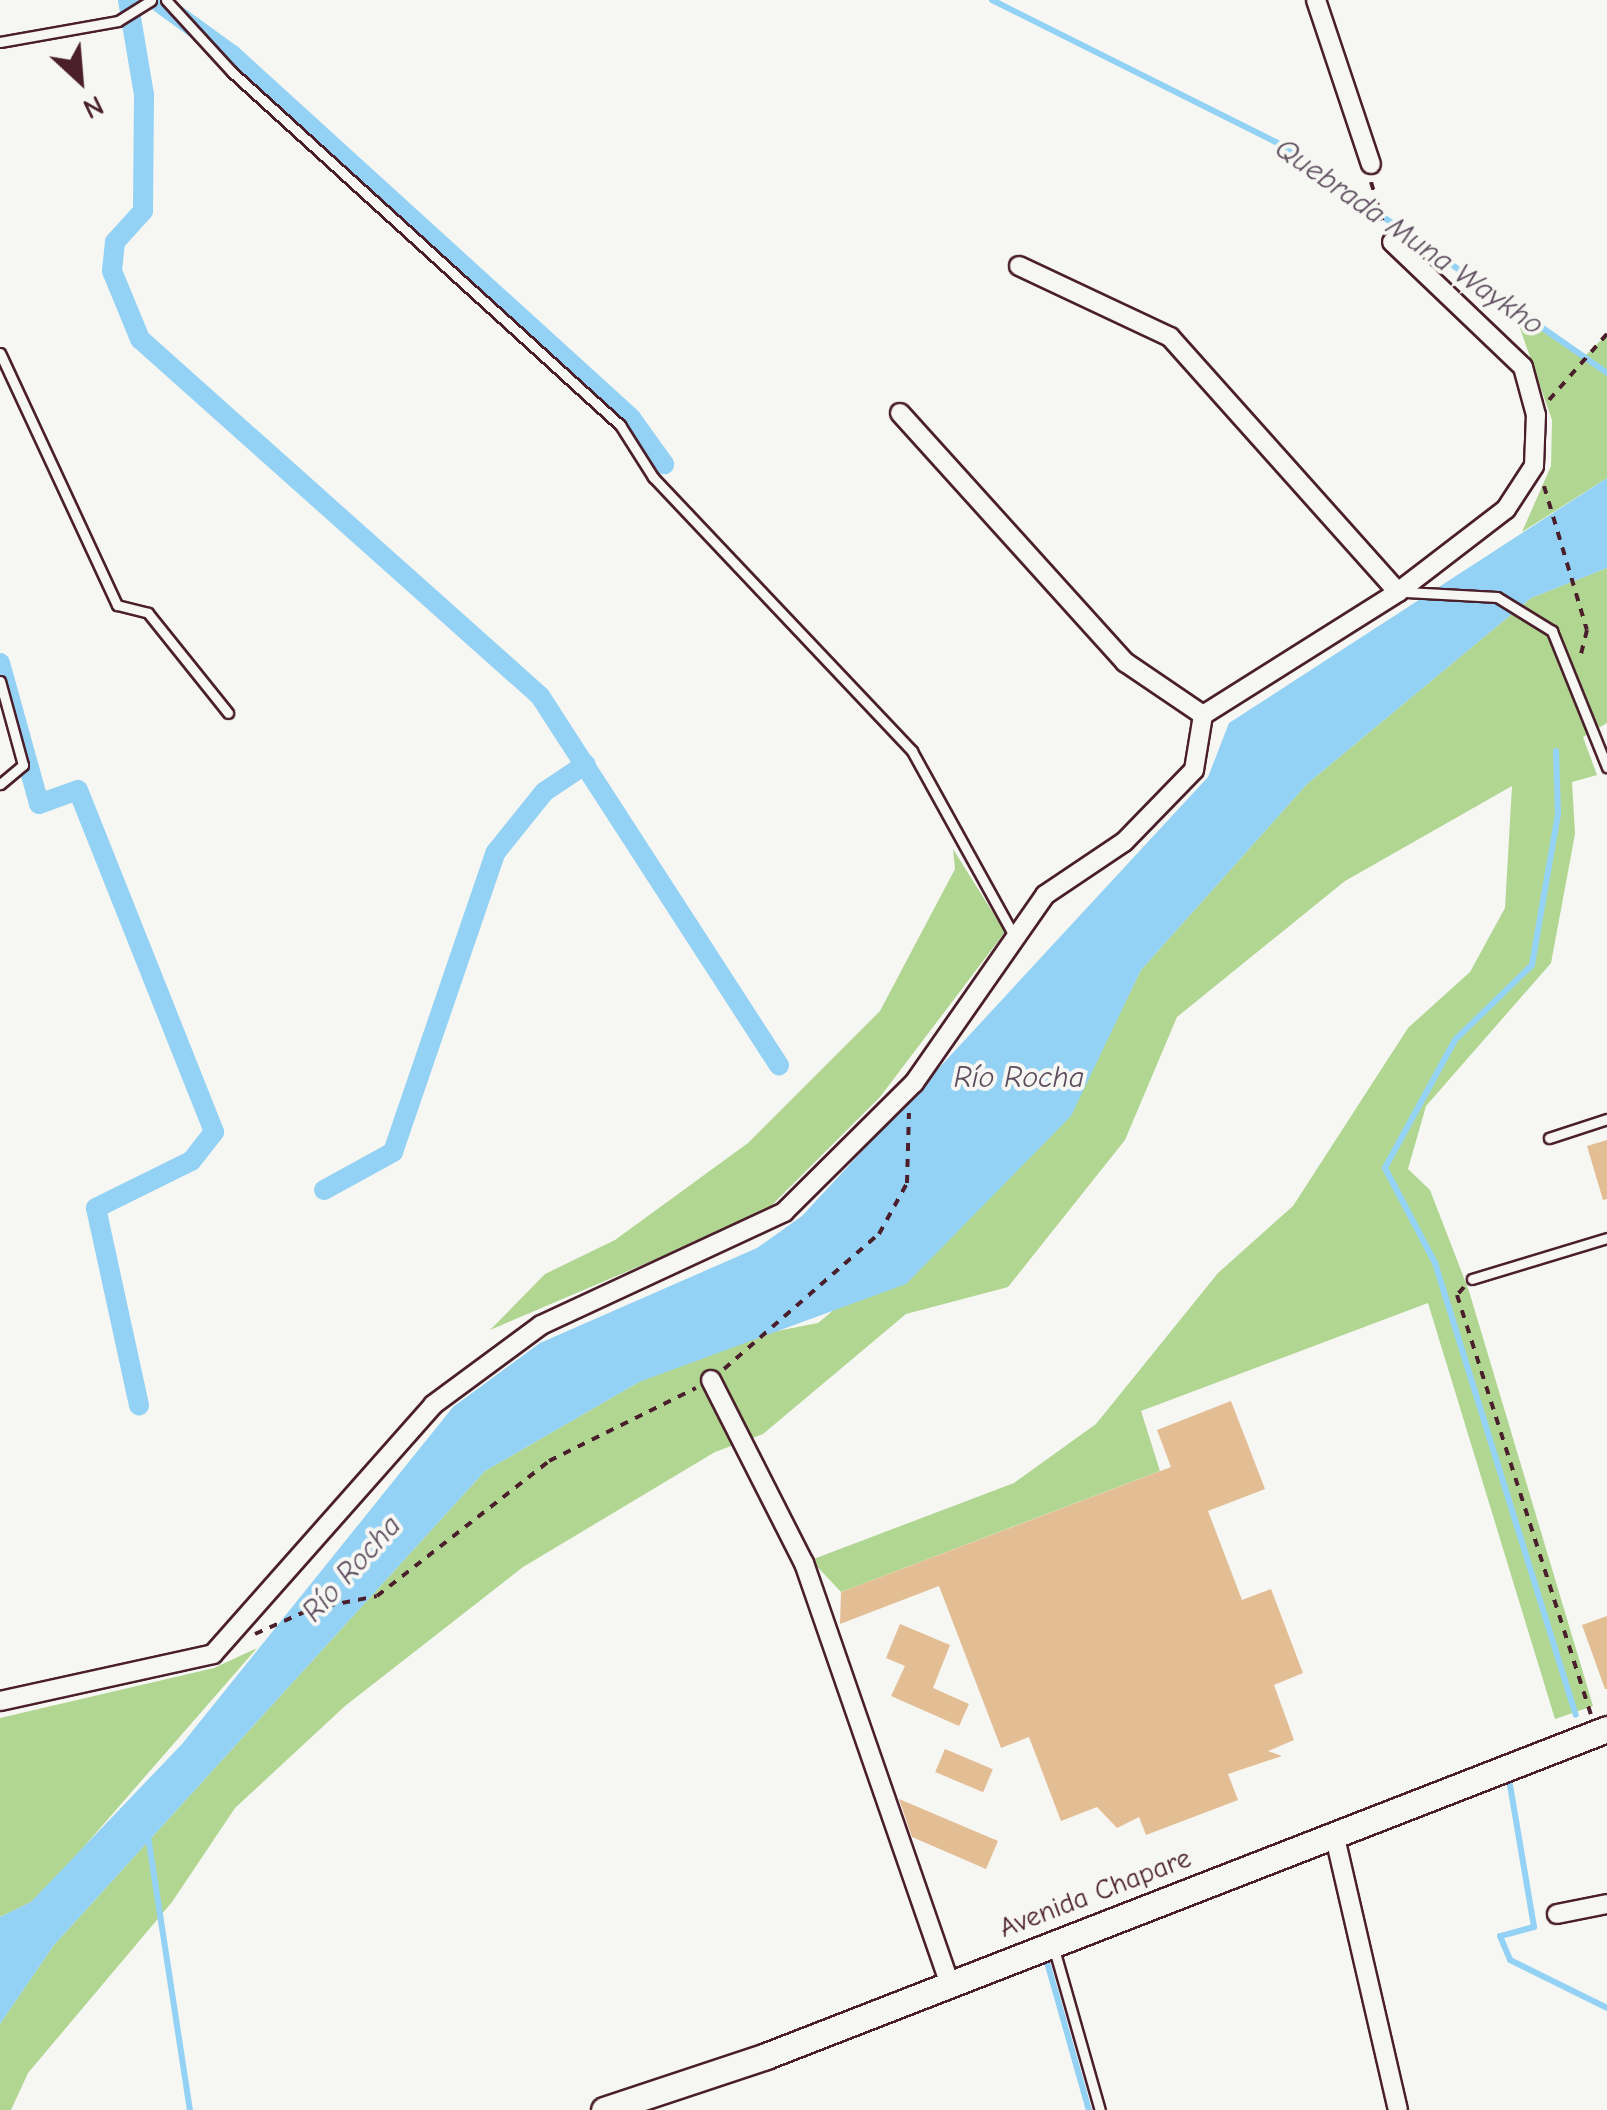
<!DOCTYPE html>
<html>
<head>
<meta charset="utf-8">
<style>
  body { margin:0 }
  #map { position:relative; width:1607px; height:2110px; overflow:hidden; background:#f6f6f2; font-family:"Comic Neue",sans-serif }
  div>[style] { position:absolute }
  .green>* { inset:0; background:#b0d692 }
  .water>* { inset:0; background:#93d2f4 }
  .stream>* { height:6px; margin:-3px; padding:0 3px; transform-origin:3px; border-radius:3px; background:#93d2f4 }
  .canal>* { height:20px; margin:-10px; padding:0 10px; transform-origin:10px; border-radius:10px; background:#93d2f4 }
  .building>* { inset:0; background:#e3be94; transform-origin:0 0 }
  .path>* { height:4px; margin-top:-2px; transform-origin:0; background:repeating-linear-gradient(90deg,#4a1f2b 0 8px,transparent 0 16px) }
  .roads { filter:drop-shadow(2px 0 #4a1f2b) drop-shadow(-2px 0 #4a1f2b) drop-shadow(0 2px #4a1f2b) drop-shadow(0 -2px #4a1f2b) }
  .lane>* { height:9px; margin:-4.5px; padding:0 4.5px; transform-origin:4.5px; border-radius:4.5px; background:#f6f6f2 }
  .street>* { height:18px; margin:-9px; padding:0 9px; transform-origin:9px; border-radius:9px; background:#f6f6f2 }
  .secondary>* { height:25px; margin:-12.5px; padding:0 12.5px; transform-origin:12.5px; border-radius:12.5px; background:#f6f6f2 }
  span { translate:-50% -50%; white-space:nowrap; text-align:center; line-height:1.15; -webkit-text-stroke:8px #f6f6f2; paint-order:stroke }
  .street-label { font-size:28px; color:#4a1f2b }
  .water-label { font-size:30px; color:#5c4c5d; font-style:italic }
  .north { position:absolute; left:30px; top:30px; width:100px; height:100px; -webkit-text-stroke:8px #f6f6f2; paint-order:stroke; rotate:154deg; font-size:28px; font-weight:700; line-height:40px; text-align:center; color:#4a1f2b }
  .north::after { content:''; display:block; margin:auto; width:35px; height:45px; background:#4a1f2b; clip-path:polygon(50% 0,100% 100%,50% 72%,0 100%) }
</style>
</head>
<body>
<div id="map">
  <div class="green">
    <i style="clip-path:polygon(1515px 314px,1584px 357px,1607px 334px,1607px 478px,1522px 532px,1551px 466px,1552px 420px)"></i>
    <i style="clip-path:polygon(1607px 568px,1607px 723px,1583px 737px,1597px 775px,1572px 782px,1575px 834px,1551px 963px,1426px 1106px,1408px 1169px,1430px 1190px,1469px 1291px,1593px 1706px,1555px 1719px,1428px 1303px,1141px 1411px,1160px 1471px,841px 1592px,811px 1560px,1014px 1483px,1096px 1424px,1218px 1273px,1293px 1206px,1408px 1028px,1470px 972px,1505px 908px,1512px 786px,1345px 881px,1177px 1017px,1125px 1140px,1008px 1287px,906px 1314px,763px 1434px,715px 1452px,523px 1567px,345px 1706px,235px 1808px,172px 1902px,28px 2073px,11px 2110px,0 2110px,0 2024px,54px 1945px,485px 1471px,639px 1382px,736px 1339px,818px 1323px,1070px 1116px,1141px 970px,1307px 784px,1531px 598px)"></i>
    <i style="clip-path:polygon(953px 849px,1005px 932px,880px 1097px,764px 1213px,490px 1330px,545px 1274px,615px 1240px,748px 1143px,880px 1011px,955px 869px)"></i>
    <i style="clip-path:polygon(257px 1648px,68px 1865px,31px 1902px,0 1917px,0 1718px,214px 1668px)"></i>
  </div>
  <div class="water">
    <i style="clip-path:polygon(1607px 478px,1607px 568px,1531px 598px,1307px 784px,1141px 970px,1071px 1116px,906px 1284px,639px 1382px,485px 1471px,54px 1945px,0 2024px,0 1917px,31px 1902px,182px 1744px,453px 1407px,540px 1343px,757px 1248px,802px 1216px,1208px 777px,1229px 723px)"></i>
  </div>
  <div class="stream">
    <i style="left:992px;top:0;width:318px;rotate:26.6deg"></i>
    <i style="left:1276px;top:142px;width:404px;rotate:34.9deg"></i>
    <i style="left:1556px;top:751px;width:63px;rotate:88.2deg"></i>
    <i style="left:1558px;top:814px;width:153px;rotate:99.8deg"></i>
    <i style="left:1532px;top:965px;width:107px;rotate:135.8deg"></i>
    <i style="left:1455px;top:1040px;width:146px;rotate:118.7deg"></i>
    <i style="left:1385px;top:1168px;width:107px;rotate:62.2deg"></i>
    <i style="left:1435px;top:1263px;width:473px;rotate:72.7deg"></i>
    <i style="left:1510px;top:1785px;width:144px;rotate:80.4deg"></i>
    <i style="left:1534px;top:1927px;width:35px;rotate:165deg"></i>
    <i style="left:1500px;top:1936px;width:26px;rotate:67deg"></i>
    <i style="left:1510px;top:1960px;width:108px;rotate:26.3deg"></i>
    <i style="left:148px;top:1836px;width:277px;rotate:81.3deg"></i>
    <i style="left:1047px;top:1962px;width:154px;rotate:74.2deg"></i>
  </div>
  <div class="canal">
    <i style="left:128px;top:0;width:96px;rotate:80.4deg"></i>
    <i style="left:144px;top:95px;width:116px;rotate:90.5deg"></i>
    <i style="left:143px;top:211px;width:42px;rotate:132.1deg"></i>
    <i style="left:115px;top:242px;width:29px;rotate:96deg"></i>
    <i style="left:112px;top:271px;width:74px;rotate:67.6deg"></i>
    <i style="left:140px;top:339px;width:536px;rotate:41.75deg"></i>
    <i style="left:540px;top:696px;width:440px;rotate:57.1deg"></i>
    <i style="left:156px;top:0;width:94px;rotate:35.9deg"></i>
    <i style="left:232px;top:55px;width:539px;rotate:42.3deg"></i>
    <i style="left:631px;top:418px;width:57px;rotate:54.3deg"></i>
    <i style="left:0;top:663px;width:146px;rotate:74.5deg"></i>
    <i style="left:39px;top:804px;width:41px;rotate:-19.7deg"></i>
    <i style="left:78px;top:790px;width:368px;rotate:68.3deg"></i>
    <i style="left:214px;top:1132px;width:37px;rotate:128deg"></i>
    <i style="left:191px;top:1161px;width:106px;rotate:153.7deg"></i>
    <i style="left:96px;top:1208px;width:202px;rotate:77.7deg"></i>
    <i style="left:324px;top:1190px;width:79px;rotate:-28.8deg"></i>
    <i style="left:393px;top:1152px;width:317px;rotate:-71.1deg"></i>
    <i style="left:496px;top:852px;width:77px;rotate:-51.3deg"></i>
    <i style="left:544px;top:792px;width:50px;rotate:-33.7deg"></i>
  </div>
  <div class="building">
    <i style="clip-path:polygon(1607px 1140px,1607px 1199px,1603px 1200px,1587px 1146px)"></i>
    <i style="clip-path:polygon(1231px 1401px,1265px 1489px,1208px 1511px,1242px 1600px,1271px 1589px,1303px 1673px,1274px 1685px,1294px 1740px,1268px 1751px,1282px 1756px,1228px 1774px,1238px 1800px,1146px 1835px,1139px 1817px,1117px 1828px,1097px 1807px,1061px 1821px,1029px 1737px,1001px 1748px,939px 1586px,840px 1624px,841px 1592px,1171px 1467px,1157px 1430px)"></i>
    <i style="clip-path:polygon(1607px 1616px,1607px 1689px,1605px 1689px,1582px 1625px)"></i>
    <i style="clip-path:polygon(900px 1624px,950px 1645px,933px 1688px,969px 1704px,959px 1726px,891px 1696px,905px 1666px,886px 1658px)"></i>
    <i style="left:945px;top:1749px;width:52px;height:25px;rotate:23deg"></i>
    <i style="clip-path:polygon(899px 1799px,998px 1841px,986px 1869px,912px 1837px)"></i>
  </div>
  <div class="path">
    <i style="left:1371px;top:182px;width:49px;rotate:73.4deg"></i>
    <i style="left:1549px;top:400px;width:88px;rotate:-48.7deg"></i>
    <i style="left:1544px;top:486px;width:150px;rotate:73.4deg"></i>
    <i style="left:1587px;top:630px;width:30px;rotate:104deg"></i>
    <i style="left:1464px;top:1287px;width:11px;rotate:131deg"></i>
    <i style="left:1457px;top:1295px;width:440px;rotate:72.3deg"></i>
    <i style="left:724px;top:1369px;width:206px;rotate:-41.1deg"></i>
    <i style="left:879px;top:1234px;width:58px;rotate:-61.2deg"></i>
    <i style="left:907px;top:1183px;width:70px;rotate:-88.4deg"></i>
    <i style="left:255px;top:1634px;width:61px;rotate:-24.1deg"></i>
    <i style="left:311px;top:1609px;width:67px;rotate:-11.1deg"></i>
    <i style="left:377px;top:1596px;width:219px;rotate:-38.1deg"></i>
    <i style="left:549px;top:1461px;width:164px;rotate:-26.4deg"></i>
  </div>
  <div class="roads">
    <div class="lane">
      <i style="left:166px;top:0;width:98px;rotate:47.5deg"></i>
      <i style="left:232px;top:72px;width:525px;rotate:42.3deg"></i>
      <i style="left:620px;top:425px;width:62px;rotate:57.6deg"></i>
      <i style="left:653px;top:477px;width:377px;rotate:46.6deg"></i>
      <i style="left:912px;top:751px;width:211px;rotate:61.1deg"></i>
      <i style="left:0;top:42px;width:120px;rotate:-10.1deg"></i>
      <i style="left:118px;top:21px;width:39px;rotate:-32deg"></i>
      <i style="left:0;top:353px;width:278px;rotate:65.1deg"></i>
      <i style="left:117px;top:605px;width:32px;rotate:14deg"></i>
      <i style="left:148px;top:613px;width:128px;rotate:51.3deg"></i>
      <i style="left:1406px;top:592px;width:91px;rotate:3.1deg"></i>
      <i style="left:1497px;top:597px;width:65px;rotate:31.7deg"></i>
      <i style="left:1552px;top:631px;width:147px;rotate:68deg"></i>
      <i style="left:0;top:681px;width:87px;rotate:74.7deg"></i>
      <i style="left:23px;top:765px;width:30px;rotate:140deg"></i>
      <i style="left:1549px;top:1138px;width:61px;rotate:-18.1deg"></i>
      <i style="left:1472px;top:1279px;width:141px;rotate:-16.9deg"></i>
      <i style="left:1054px;top:1949px;width:167px;rotate:74.1deg"></i>
    </div>
    <div class="street">
      <i style="left:1316px;top:0;width:173px;rotate:71.5deg"></i>
      <i style="left:1019px;top:266px;width:167px;rotate:25.2deg"></i>
      <i style="left:1170px;top:337px;width:342px;rotate:48.2deg"></i>
      <i style="left:900px;top:413px;width:336px;rotate:47.9deg"></i>
      <i style="left:1125px;top:662px;width:94px;rotate:34.2deg"></i>
      <i style="left:711px;top:1380px;width:205px;rotate:63.1deg"></i>
      <i style="left:804px;top:1563px;width:443px;rotate:70.9deg"></i>
      <i style="left:0;top:1701px;width:218px;rotate:-12.4deg"></i>
      <i style="left:213px;top:1654px;width:332px;rotate:-48.5deg"></i>
      <i style="left:433px;top:1405px;width:134px;rotate:-36.5deg"></i>
      <i style="left:541px;top:1325px;width:268px;rotate:-24.9deg"></i>
      <i style="left:784px;top:1212px;width:183px;rotate:-44.8deg"></i>
      <i style="left:914px;top:1083px;width:229px;rotate:-55.1deg"></i>
      <i style="left:1045px;top:895px;width:95px;rotate:-33.9deg"></i>
      <i style="left:1124px;top:842px;width:100px;rotate:-45.8deg"></i>
      <i style="left:1194px;top:770px;width:56px;rotate:-80.7deg"></i>
      <i style="left:1203px;top:715px;width:231px;rotate:-32.2deg"></i>
      <i style="left:1398px;top:592px;width:136px;rotate:-37.5deg"></i>
      <i style="left:1506px;top:509px;width:51px;rotate:-56.9deg"></i>
      <i style="left:1534px;top:466px;width:51px;rotate:-87.8deg"></i>
      <i style="left:1536px;top:415px;width:50px;rotate:-105.2deg"></i>
      <i style="left:1523px;top:367px;width:181px;rotate:-136.3deg"></i>
      <i style="left:1334px;top:1833px;width:284px;rotate:77deg"></i>
      <i style="left:1557px;top:1914px;width:51px;rotate:-11.3deg"></i>
    </div>
    <div class="secondary">
      <i style="left:604px;top:2110px;width:171px;rotate:-18.4deg"></i>
      <i style="left:766px;top:2056px;width:902px;rotate:-21.25deg"></i>
    </div>
  </div>
  <div class="street-label">
    <span style="left:1095px;top:1893px;rotate:-21deg">Avenida Chapare</span>
  </div>
  <div class="water-label">
    <span style="left:1409px;top:237px;rotate:35deg">Quebrada Muna Waykho</span>
    <span style="left:1019px;top:1078px">Río Rocha</span>
    <span style="left:352px;top:1569px;rotate:-48deg">Río Rocha</span>
  </div>
  <div class="north">N</div>
</div>
</body>
</html>
